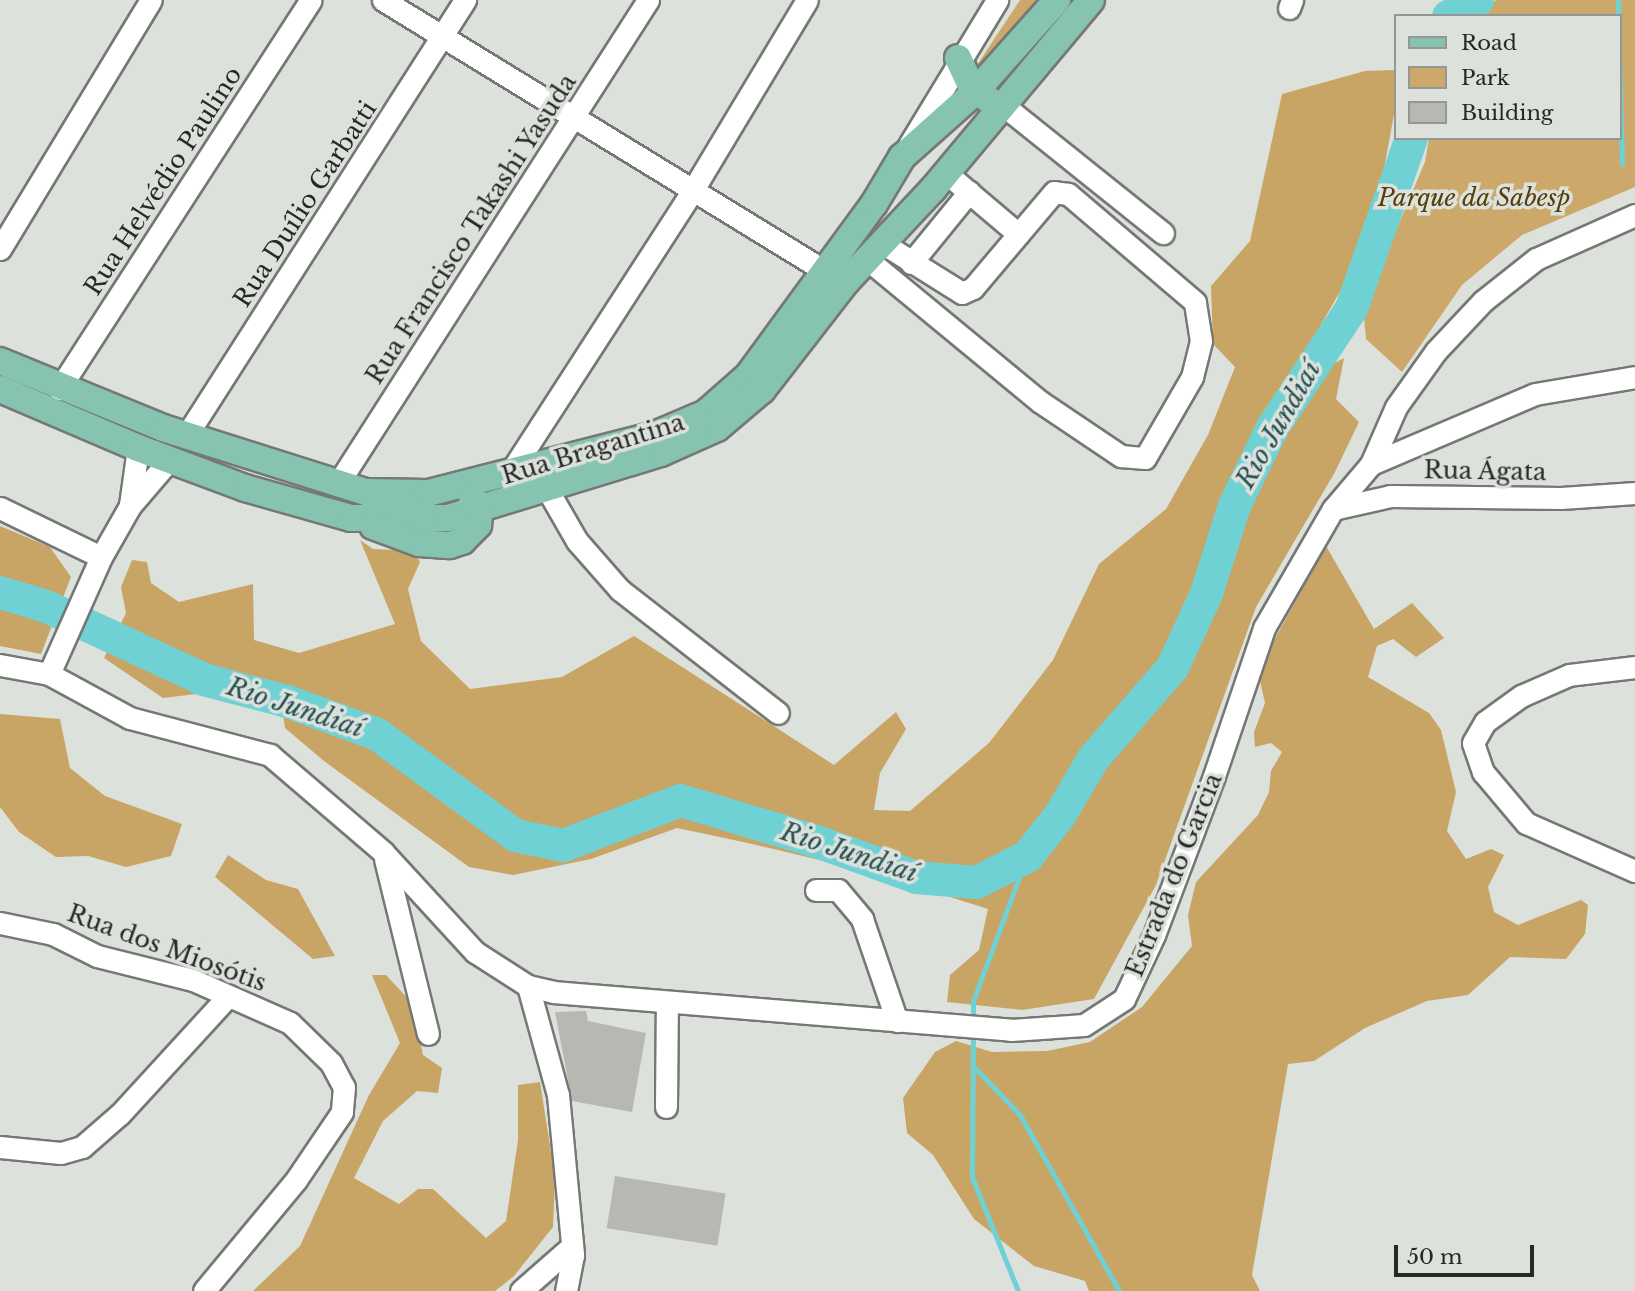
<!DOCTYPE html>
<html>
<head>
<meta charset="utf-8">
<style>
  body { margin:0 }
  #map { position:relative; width:1635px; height:1291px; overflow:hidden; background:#dde1dc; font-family:"Libre Baskerville",serif }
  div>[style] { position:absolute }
  .green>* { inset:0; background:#cca96b }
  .forest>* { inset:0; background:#c8a465 }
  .stream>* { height:5px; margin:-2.5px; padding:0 2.5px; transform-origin:2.5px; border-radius:2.5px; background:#70d1d4 }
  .river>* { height:33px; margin:-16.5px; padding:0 16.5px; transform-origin:16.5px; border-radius:16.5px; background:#70d1d4 }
  .building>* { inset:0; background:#b8b8b2; transform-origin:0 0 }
  .roads { filter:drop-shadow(2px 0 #757874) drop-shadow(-2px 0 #757874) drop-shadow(0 2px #757874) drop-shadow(0 -2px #757874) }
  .minor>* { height:21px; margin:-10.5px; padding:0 10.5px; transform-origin:10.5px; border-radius:10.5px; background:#fff }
  .major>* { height:26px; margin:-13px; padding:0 13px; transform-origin:13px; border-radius:13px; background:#86c4b1 }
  span { translate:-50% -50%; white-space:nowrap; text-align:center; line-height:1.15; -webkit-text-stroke:7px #dde1dc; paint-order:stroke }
  .street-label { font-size:24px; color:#272927 }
  .park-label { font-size:24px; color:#563d09; font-style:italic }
  .water-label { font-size:26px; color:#265254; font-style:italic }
  .legend { position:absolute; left:1394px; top:14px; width:228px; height:126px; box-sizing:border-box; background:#dde1dc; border:2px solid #949794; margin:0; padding:9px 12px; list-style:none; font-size:21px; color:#272927 }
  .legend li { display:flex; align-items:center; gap:14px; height:35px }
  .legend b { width:35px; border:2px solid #949794 }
  .scale { position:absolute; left:1394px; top:1245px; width:140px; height:32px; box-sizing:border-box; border:4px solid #272927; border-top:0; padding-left:9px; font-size:21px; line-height:24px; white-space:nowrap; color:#272927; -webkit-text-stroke:5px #dde1dc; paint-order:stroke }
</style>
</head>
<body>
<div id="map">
  <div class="green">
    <i style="clip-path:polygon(1020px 0,1040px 0,983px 75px,975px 68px)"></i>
    <i style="clip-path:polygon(1496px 0,1635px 0,1635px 187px,1522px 235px,1462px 285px,1402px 372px,1366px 339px,1363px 308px,1425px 162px,1429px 138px,1619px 138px,1619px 16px,1473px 16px)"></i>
  </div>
  <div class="forest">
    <i style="clip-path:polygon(1395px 70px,1395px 109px,1383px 174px,1341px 290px,1282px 392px,1344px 358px,1336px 399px,1359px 422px,1335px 472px,1256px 607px,1156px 885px,1094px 999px,1022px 1010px,947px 1002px,950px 975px,979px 950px,988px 909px,874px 873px,748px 843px,677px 828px,591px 859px,513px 875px,469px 867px,324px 761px,285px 728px,279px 684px,163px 698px,104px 658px,126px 613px,121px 587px,132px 560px,147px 562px,151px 583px,179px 602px,253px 584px,254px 640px,299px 653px,395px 624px,360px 540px,373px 549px,414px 551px,420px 562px,408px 589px,421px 641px,470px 689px,562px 677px,634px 636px,834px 765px,896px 712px,906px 729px,880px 773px,874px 810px,910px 811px,989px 743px,1053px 660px,1099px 564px,1166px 509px,1208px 435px,1235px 367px,1213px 344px,1211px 286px,1250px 241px,1282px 94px,1365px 71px)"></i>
    <i style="clip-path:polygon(0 526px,50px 547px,71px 577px,41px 654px,0 646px)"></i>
    <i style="clip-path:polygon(1326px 546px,1374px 629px,1412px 603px,1444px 638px,1416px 657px,1393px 639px,1377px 646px,1368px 677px,1429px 713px,1441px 730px,1456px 792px,1447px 831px,1466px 859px,1491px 849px,1504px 855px,1488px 887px,1494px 912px,1518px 925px,1581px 900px,1588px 905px,1585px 934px,1566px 959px,1510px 957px,1468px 995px,1427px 1001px,1365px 1028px,1314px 1061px,1288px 1064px,1252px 1275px,1260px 1291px,1089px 1291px,1085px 1281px,1034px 1266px,974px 1219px,933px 1155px,907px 1133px,903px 1098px,935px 1052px,956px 1041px,992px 1052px,1047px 1051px,1090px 1042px,1142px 1007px,1192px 946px,1188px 915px,1196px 882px,1258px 815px,1269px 792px,1271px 771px,1282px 752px,1271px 743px,1255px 747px,1254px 732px,1265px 703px,1260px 681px,1273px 642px)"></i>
    <i style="clip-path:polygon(0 714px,60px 719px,70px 768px,105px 796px,182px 824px,171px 856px,126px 867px,88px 856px,56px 857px,19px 832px,0 807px)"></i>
    <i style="clip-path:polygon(228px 855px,266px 880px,298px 889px,335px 956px,313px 959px,215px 877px)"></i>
    <i style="clip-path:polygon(372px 975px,386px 975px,413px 1004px,423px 1055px,442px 1068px,438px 1093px,417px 1091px,383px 1121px,354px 1178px,399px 1204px,418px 1189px,433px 1189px,486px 1238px,506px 1221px,518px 1140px,518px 1085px,540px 1082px,555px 1178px,553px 1227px,514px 1276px,495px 1291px,253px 1291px,300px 1246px,369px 1095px,400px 1043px)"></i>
  </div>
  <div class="stream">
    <i style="left:1618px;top:0;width:16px;rotate:90deg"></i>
    <i style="left:1619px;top:50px;width:114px;rotate:88.5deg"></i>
    <i style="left:973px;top:1020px;width:19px;rotate:-90deg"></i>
    <i style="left:973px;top:1001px;width:155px;rotate:-69.6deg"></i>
    <i style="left:973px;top:1030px;width:147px;rotate:90.4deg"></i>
    <i style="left:972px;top:1177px;width:123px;rotate:68deg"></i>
    <i style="left:973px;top:1066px;width:68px;rotate:46.2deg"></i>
    <i style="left:1020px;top:1115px;width:202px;rotate:60.6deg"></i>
  </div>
  <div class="river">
    <i style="left:1448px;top:16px;width:33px;rotate:-29deg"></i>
    <i style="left:0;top:592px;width:48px;rotate:16.9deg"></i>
    <i style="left:46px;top:606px;width:173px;rotate:24.9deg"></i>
    <i style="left:203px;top:679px;width:87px;rotate:14.7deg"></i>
    <i style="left:287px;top:701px;width:96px;rotate:20.1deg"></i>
    <i style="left:377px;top:734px;width:171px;rotate:36.2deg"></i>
    <i style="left:515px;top:835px;width:49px;rotate:11.8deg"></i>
    <i style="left:563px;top:845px;width:125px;rotate:-21deg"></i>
    <i style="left:680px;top:800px;width:148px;rotate:16.8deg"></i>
    <i style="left:822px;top:843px;width:100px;rotate:19.9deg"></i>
    <i style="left:916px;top:877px;width:60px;rotate:4.8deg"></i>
    <i style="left:976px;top:882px;width:57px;rotate:-27deg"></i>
    <i style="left:1027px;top:856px;width:53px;rotate:-51.8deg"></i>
    <i style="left:1060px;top:814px;width:65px;rotate:-59.5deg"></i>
    <i style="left:1093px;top:758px;width:121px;rotate:-49deg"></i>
    <i style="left:1172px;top:667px;width:81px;rotate:-65.3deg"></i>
    <i style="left:1206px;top:593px;width:92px;rotate:-72.3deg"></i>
    <i style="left:1234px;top:505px;width:87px;rotate:-64deg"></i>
    <i style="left:1272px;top:427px;width:143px;rotate:-56.4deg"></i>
    <i style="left:1351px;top:308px;width:180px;rotate:-70.6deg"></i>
  </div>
  <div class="building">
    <i style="clip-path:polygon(586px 1011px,588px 1021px,646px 1033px,632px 1112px,572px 1101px,555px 1012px)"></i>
    <i style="left:615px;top:1176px;width:112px;height:53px;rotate:9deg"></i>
  </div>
  <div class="roads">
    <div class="minor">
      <i style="left:383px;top:0;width:534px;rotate:31.52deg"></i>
      <i style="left:1289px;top:8px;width:9px;rotate:-69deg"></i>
      <i style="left:1003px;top:105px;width:205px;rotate:38.7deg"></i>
      <i style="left:909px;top:145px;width:170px;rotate:-58.7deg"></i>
      <i style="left:945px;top:172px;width:96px;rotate:40.3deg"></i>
      <i style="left:0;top:249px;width:291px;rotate:-58.8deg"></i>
      <i style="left:867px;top:259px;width:223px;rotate:39.5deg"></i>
      <i style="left:1039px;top:401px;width:99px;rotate:33.9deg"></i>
      <i style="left:1121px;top:456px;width:24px;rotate:5deg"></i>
      <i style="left:1145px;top:458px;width:94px;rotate:-59.9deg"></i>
      <i style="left:1192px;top:377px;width:37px;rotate:-76deg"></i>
      <i style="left:1201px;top:341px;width:39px;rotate:-99deg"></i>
      <i style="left:1195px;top:302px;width:167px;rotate:-139.6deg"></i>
      <i style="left:1068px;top:194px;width:14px;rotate:-172deg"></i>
      <i style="left:1054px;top:192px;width:126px;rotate:130.2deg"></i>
      <i style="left:973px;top:288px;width:12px;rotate:156deg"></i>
      <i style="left:962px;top:293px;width:94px;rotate:-148deg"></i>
      <i style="left:911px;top:263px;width:92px;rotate:-50.8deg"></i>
      <i style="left:59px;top:389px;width:463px;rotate:-57.1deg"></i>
      <i style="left:186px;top:436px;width:518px;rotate:-57.38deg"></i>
      <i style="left:1371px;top:464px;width:62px;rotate:-66.3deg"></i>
      <i style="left:1396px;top:407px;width:69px;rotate:-54.5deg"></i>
      <i style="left:1436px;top:351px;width:69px;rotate:-46.8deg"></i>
      <i style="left:1483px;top:301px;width:68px;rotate:-38.4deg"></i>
      <i style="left:1536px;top:259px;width:108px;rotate:-24deg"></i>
      <i style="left:508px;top:476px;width:343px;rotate:-57.1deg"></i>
      <i style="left:694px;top:188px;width:219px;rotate:-59deg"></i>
      <i style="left:337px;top:485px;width:576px;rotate:-57.33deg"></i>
      <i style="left:547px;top:489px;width:60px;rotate:60deg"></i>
      <i style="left:577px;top:541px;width:65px;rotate:48.7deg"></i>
      <i style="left:620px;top:590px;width:200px;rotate:37.9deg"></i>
      <i style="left:130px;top:505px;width:58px;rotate:-82deg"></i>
      <i style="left:0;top:508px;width:112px;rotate:25.9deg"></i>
      <i style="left:1333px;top:509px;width:58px;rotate:-12.8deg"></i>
      <i style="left:1390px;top:496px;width:171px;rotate:0.7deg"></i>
      <i style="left:1561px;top:498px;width:74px;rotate:-3.9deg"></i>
      <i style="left:0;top:665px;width:50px;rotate:10.4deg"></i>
      <i style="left:49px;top:674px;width:92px;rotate:28.5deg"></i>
      <i style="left:130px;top:718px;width:145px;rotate:14.8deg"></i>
      <i style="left:270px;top:755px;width:149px;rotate:40.6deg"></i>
      <i style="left:383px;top:852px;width:136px;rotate:47.4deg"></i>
      <i style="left:475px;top:952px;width:63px;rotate:32.7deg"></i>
      <i style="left:528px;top:986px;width:26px;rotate:13deg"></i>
      <i style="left:553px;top:992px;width:460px;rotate:4.7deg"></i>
      <i style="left:1011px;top:1030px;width:73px;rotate:-3.9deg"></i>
      <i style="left:1084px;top:1025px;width:48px;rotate:-33deg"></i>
      <i style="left:1124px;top:999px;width:71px;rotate:-64.9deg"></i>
      <i style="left:1154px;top:935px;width:170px;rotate:-69.3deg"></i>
      <i style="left:1214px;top:776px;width:156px;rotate:-71.3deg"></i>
      <i style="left:1264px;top:628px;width:138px;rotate:-59.9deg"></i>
      <i style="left:1333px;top:509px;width:59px;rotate:-49.8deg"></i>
      <i style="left:1371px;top:464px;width:178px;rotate:-23.1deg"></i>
      <i style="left:1535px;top:394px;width:101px;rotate:-9.6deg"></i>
      <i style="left:1635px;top:667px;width:66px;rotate:173.1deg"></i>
      <i style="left:1569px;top:675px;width:52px;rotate:156.4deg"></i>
      <i style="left:1521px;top:696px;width:44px;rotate:144.2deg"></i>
      <i style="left:1485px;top:722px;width:24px;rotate:120deg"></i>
      <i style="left:1473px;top:743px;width:31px;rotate:71deg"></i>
      <i style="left:1483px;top:772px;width:67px;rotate:49.9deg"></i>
      <i style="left:1526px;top:823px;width:119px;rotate:23.8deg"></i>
      <i style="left:49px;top:674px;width:128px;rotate:-66deg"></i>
      <i style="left:101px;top:557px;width:59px;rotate:-60.4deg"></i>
      <i style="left:130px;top:506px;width:63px;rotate:-49.5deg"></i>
      <i style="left:385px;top:859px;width:180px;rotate:76.2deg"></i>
      <i style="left:816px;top:890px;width:22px"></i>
      <i style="left:838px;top:890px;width:38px;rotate:50deg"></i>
      <i style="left:862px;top:919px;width:108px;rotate:71.1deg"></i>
      <i style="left:0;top:923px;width:54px;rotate:11.7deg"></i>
      <i style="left:53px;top:934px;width:49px;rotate:26.6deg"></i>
      <i style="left:97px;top:956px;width:99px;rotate:14deg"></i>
      <i style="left:193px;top:980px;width:106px;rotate:23.9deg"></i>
      <i style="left:290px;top:1023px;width:57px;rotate:44.3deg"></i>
      <i style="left:331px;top:1063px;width:27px;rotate:62deg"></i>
      <i style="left:344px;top:1087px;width:25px;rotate:95deg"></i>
      <i style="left:342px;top:1112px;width:82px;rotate:124.1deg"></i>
      <i style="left:296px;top:1180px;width:144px;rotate:129.7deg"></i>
      <i style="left:528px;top:986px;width:113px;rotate:74.6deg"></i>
      <i style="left:558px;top:1095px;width:161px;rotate:84.6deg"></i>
      <i style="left:573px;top:1255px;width:37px;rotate:101deg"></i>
      <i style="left:666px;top:1107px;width:105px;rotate:-89.5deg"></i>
      <i style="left:0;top:1147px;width:61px;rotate:5.6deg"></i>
      <i style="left:61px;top:1153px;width:22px;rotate:-16deg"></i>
      <i style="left:82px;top:1147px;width:50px;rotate:-41deg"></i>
      <i style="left:120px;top:1114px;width:160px;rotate:-47.5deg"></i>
      <i style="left:521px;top:1291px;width:68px;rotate:-41.4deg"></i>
    </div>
    <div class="major">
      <i style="left:958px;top:58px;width:33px;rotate:65deg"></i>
      <i style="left:972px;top:88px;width:21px;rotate:35deg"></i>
      <i style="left:0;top:361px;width:176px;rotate:22.3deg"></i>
      <i style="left:163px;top:428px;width:213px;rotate:17.5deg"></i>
      <i style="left:366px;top:492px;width:62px;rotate:0.9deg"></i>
      <i style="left:428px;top:493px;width:231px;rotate:-14.3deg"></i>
      <i style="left:652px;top:436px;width:59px;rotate:-23.1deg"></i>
      <i style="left:706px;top:413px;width:56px;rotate:-41.4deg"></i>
      <i style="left:748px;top:376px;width:213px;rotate:-53.8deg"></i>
      <i style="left:874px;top:204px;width:55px;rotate:-59.2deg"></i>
      <i style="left:902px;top:157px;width:99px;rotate:-41.7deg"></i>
      <i style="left:976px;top:91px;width:122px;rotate:-48.3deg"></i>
      <i style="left:0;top:389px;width:150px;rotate:23.1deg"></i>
      <i style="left:138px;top:448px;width:114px;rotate:20.5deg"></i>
      <i style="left:245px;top:488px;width:110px;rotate:15.8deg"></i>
      <i style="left:351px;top:518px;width:97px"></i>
      <i style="left:448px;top:518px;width:223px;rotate:-17deg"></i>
      <i style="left:661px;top:453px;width:61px;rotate:-24.1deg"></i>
      <i style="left:717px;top:428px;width:59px;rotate:-40.2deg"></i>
      <i style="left:762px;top:390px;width:135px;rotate:-52.2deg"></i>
      <i style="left:845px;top:283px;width:129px;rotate:-46.9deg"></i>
      <i style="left:933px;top:189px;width:246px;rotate:-50.1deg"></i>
      <i style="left:373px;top:526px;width:49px;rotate:20.3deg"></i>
      <i style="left:419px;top:543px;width:31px;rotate:4deg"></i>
      <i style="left:450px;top:545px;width:13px;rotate:-18deg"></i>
      <i style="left:462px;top:541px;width:23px;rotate:-45deg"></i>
      <i style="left:478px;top:525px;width:16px;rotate:-83deg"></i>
      <i style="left:480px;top:509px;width:14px;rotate:-124deg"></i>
    </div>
  </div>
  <div class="street-label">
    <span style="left:163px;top:181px;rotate:-57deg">Rua Helvédio Paulino</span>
    <span style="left:305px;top:204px;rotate:-57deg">Rua Duílio Garbatti</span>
    <span style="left:471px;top:229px;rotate:-57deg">Rua Francisco Takashi Yasuda</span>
    <span style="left:593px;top:449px;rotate:-17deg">Rua Bragantina</span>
    <span style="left:1485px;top:471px;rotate:1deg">Rua Ágata</span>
    <span style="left:1174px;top:875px;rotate:-68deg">Estrada do Garcia</span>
    <span style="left:167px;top:948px;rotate:20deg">Rua dos Miosótis</span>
  </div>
  <div class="park-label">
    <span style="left:1474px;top:198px">Parque da Sabesp</span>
  </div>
  <div class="water-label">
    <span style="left:1279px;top:425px;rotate:-60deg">Rio Jundiaí</span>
    <span style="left:295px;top:708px;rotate:18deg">Rio Jundiaí</span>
    <span style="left:849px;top:853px;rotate:18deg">Rio Jundiaí</span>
  </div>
  <ul class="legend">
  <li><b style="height:9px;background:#86c4b1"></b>Road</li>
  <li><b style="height:19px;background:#cca96b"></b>Park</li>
  <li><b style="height:19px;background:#b8b8b2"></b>Building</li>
  </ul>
  <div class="scale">50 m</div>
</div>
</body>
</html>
